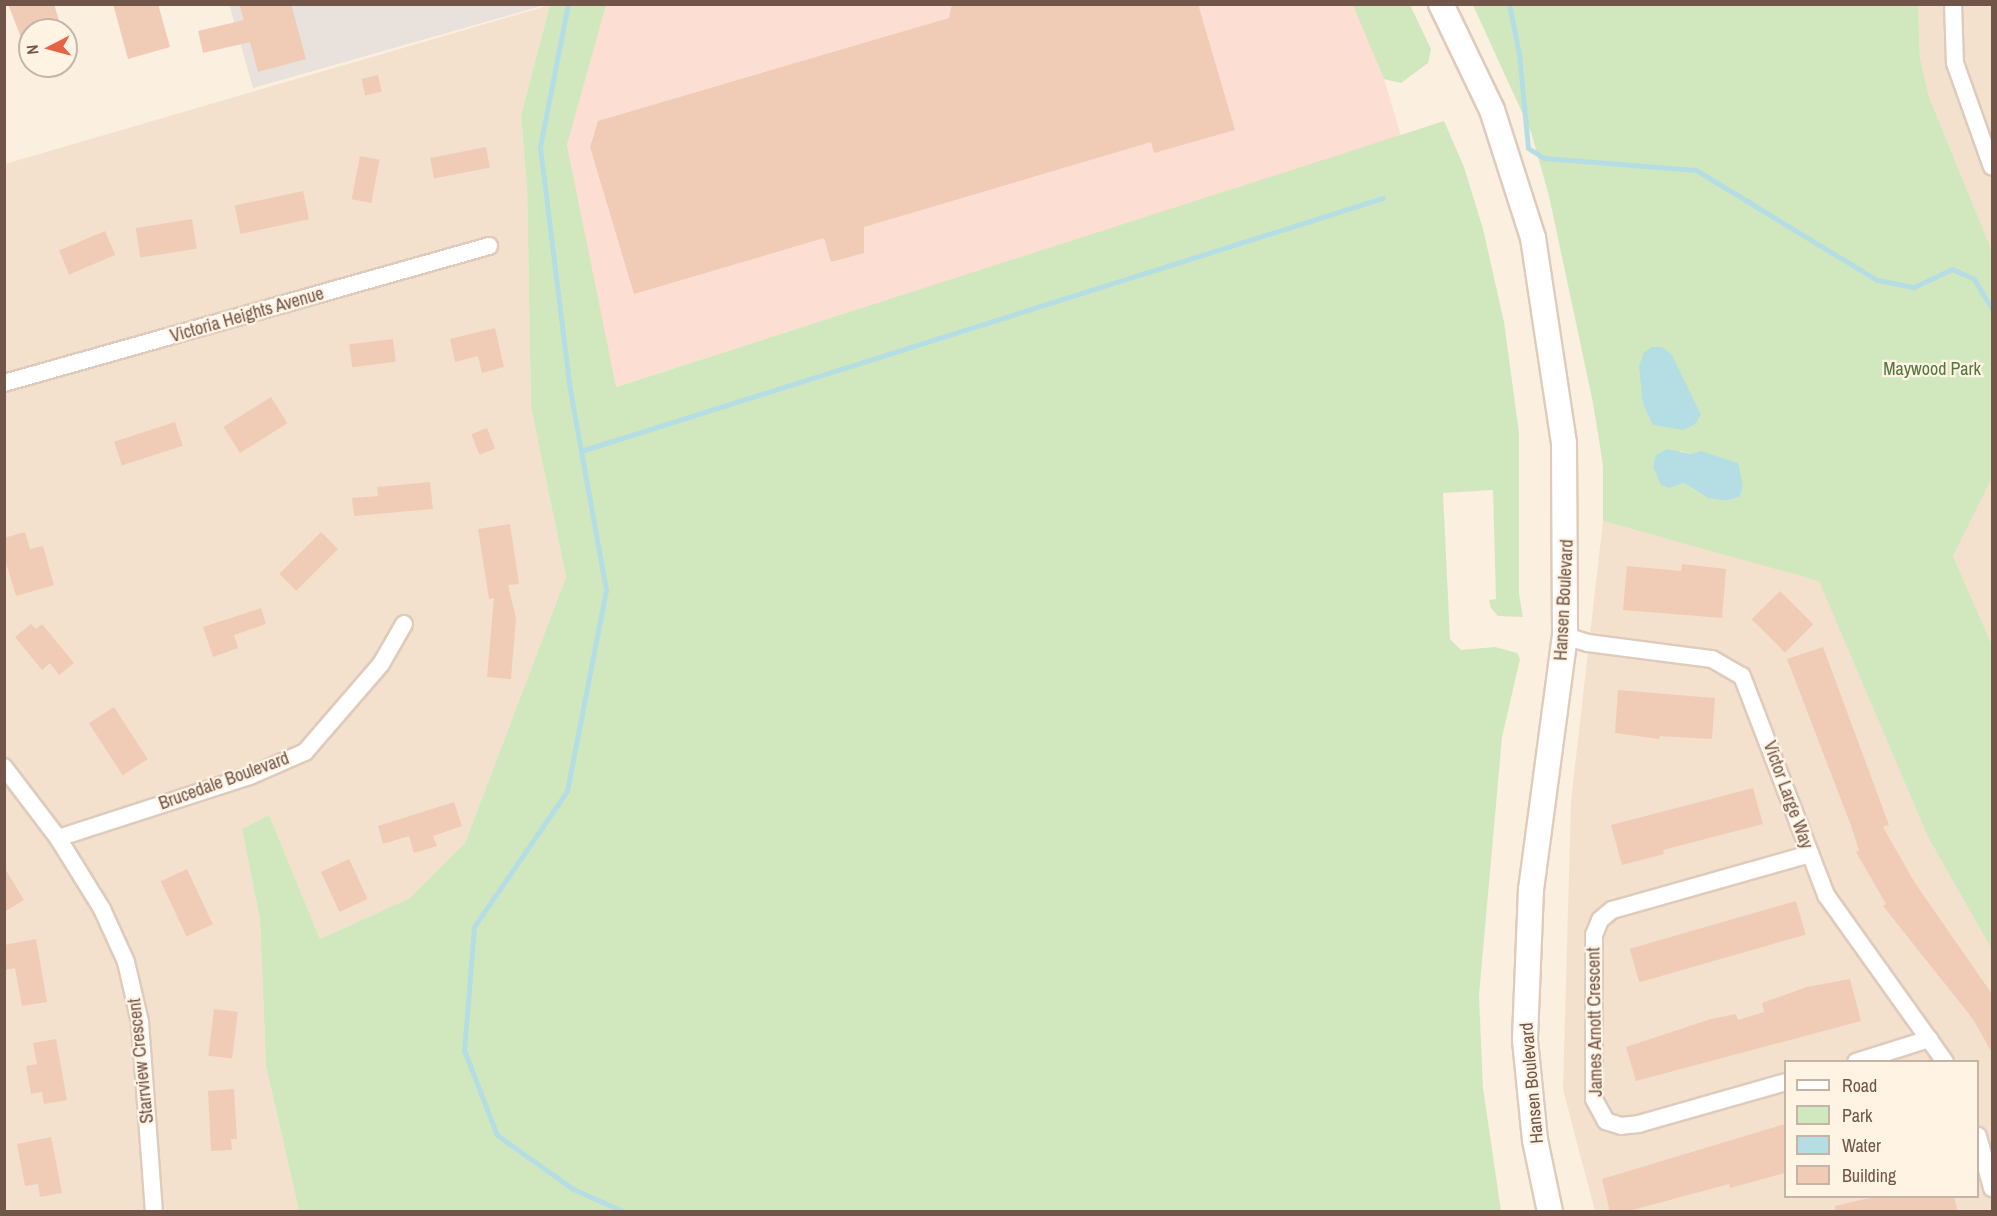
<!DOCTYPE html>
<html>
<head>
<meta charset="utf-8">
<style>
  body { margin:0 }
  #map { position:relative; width:1997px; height:1216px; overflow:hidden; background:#fbefdf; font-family:"Archivo Narrow",sans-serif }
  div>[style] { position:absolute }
  .residential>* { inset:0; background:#f3e1ce }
  .commercial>* { inset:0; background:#fcded3 }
  .industrial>* { inset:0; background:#e9e1db }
  .green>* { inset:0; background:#d1e8be }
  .water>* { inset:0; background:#b5dee4 }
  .stream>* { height:5px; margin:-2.5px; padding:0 2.5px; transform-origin:2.5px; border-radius:2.5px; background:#b5dee4 }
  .building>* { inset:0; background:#f0ccb7; transform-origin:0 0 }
  .roads { filter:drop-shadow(2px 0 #dfcbbb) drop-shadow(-2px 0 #dfcbbb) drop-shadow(0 2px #dfcbbb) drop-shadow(0 -2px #dfcbbb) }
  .street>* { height:16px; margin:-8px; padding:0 8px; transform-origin:8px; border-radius:8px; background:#fff }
  .secondary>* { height:24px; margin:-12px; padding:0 12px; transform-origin:12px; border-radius:12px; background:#fff }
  span { translate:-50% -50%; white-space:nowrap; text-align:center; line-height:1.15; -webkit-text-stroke:4.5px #fff4e4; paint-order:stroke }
  .street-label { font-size:18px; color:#715548 }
  .park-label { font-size:18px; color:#527740 }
  .frame { position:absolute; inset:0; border:6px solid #715548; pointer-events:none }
  .legend { position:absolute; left:1784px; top:1060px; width:195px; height:138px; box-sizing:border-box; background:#fff4e4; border:2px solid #c6b4a6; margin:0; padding:8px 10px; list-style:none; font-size:18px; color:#715548 }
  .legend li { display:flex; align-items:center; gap:12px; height:30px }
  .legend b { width:30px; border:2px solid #c6b4a6 }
  .north { position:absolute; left:18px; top:18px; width:60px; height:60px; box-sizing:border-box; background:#fff4e4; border:2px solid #c6b4a6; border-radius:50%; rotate:264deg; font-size:16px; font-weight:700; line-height:24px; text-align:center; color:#715548 }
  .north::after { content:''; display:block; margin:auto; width:21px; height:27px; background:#e46445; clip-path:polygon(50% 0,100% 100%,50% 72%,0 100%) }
</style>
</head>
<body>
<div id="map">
  <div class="residential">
    <i style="clip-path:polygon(550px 5px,521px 115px,527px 188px,531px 407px,566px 577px,465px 843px,410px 898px,320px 939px,269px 815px,242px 829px,260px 920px,266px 1066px,299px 1211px,5px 1212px,5px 164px)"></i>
    <i style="clip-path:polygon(1918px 5px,1992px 5px,1992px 251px,1929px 97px,1920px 58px)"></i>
    <i style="clip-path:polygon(1992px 478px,1992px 645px,1953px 556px)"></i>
    <i style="clip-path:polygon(evenodd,1603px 521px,1819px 580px,1928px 837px,1992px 950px,1992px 1211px,1595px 1211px,1563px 1090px,1571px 801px,1603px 521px,1786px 1062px,1978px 1062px,1978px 1196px,1786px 1196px,1786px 1062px)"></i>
  </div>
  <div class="commercial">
    <i style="clip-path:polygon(606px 4px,1354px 5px,1384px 79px,1401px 136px,615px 387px,567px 145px)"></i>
  </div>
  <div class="industrial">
    <i style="clip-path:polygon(229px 4px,545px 5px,253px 88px)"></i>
  </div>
  <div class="green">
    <i style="clip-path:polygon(606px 5px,567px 145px,616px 387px,1444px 121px,1464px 167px,1483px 229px,1504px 322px,1519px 433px,1519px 594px,1523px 617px,1498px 616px,1491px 608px,1489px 600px,1496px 599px,1493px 490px,1443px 493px,1450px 639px,1461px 650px,1495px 647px,1517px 653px,1520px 659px,1502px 737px,1479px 995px,1483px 1088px,1501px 1211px,299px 1211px,266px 1066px,260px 920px,242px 829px,269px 815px,320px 939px,410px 898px,465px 843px,566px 577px,531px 407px,527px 188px,521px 115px,550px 5px)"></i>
    <i style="clip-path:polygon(1353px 5px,1410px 5px,1431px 49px,1428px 63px,1401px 83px,1384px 79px)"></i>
    <i style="clip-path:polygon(evenodd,1473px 5px,1918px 5px,1920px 58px,1929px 97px,1992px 251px,1992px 478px,1953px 556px,1992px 645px,1992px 950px,1928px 837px,1819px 581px,1603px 521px,1603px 465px,1593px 403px,1549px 196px,1531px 132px,1473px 5px,1680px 451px,1691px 454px,1743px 486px,1740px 497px,1726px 501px,1708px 498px,1684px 483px,1670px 488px,1680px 451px)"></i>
  </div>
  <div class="water">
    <i style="clip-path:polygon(1652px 347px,1662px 347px,1672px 355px,1701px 415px,1694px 425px,1683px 430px,1653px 425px,1643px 404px,1639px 366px,1644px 352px)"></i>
    <i style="clip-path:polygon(1667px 449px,1691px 454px,1701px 451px,1738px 463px,1743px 486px,1740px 497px,1726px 501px,1708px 498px,1684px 483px,1670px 488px,1661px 485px,1653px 467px,1656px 455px)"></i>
  </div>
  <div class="stream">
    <i style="left:568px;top:4px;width:146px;rotate:101.1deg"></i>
    <i style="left:540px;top:147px;width:245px;rotate:83deg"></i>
    <i style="left:570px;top:390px;width:203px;rotate:79.8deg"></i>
    <i style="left:606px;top:590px;width:205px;rotate:101deg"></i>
    <i style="left:567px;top:791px;width:165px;rotate:124.4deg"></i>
    <i style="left:474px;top:927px;width:123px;rotate:94.6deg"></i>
    <i style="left:464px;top:1050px;width:91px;rotate:68.8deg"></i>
    <i style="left:497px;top:1135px;width:93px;rotate:35.4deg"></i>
    <i style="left:573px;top:1189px;width:57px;rotate:23.9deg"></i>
    <i style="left:1509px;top:4px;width:51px;rotate:78.7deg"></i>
    <i style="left:1519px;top:54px;width:94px;rotate:84.5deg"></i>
    <i style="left:1528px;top:148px;width:19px;rotate:32deg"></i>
    <i style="left:1544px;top:158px;width:152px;rotate:4.5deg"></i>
    <i style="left:1696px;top:170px;width:212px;rotate:31.3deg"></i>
    <i style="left:1877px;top:280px;width:38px;rotate:11deg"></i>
    <i style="left:1914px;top:287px;width:42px;rotate:-25.3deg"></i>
    <i style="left:1952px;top:269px;width:24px;rotate:24deg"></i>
    <i style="left:1974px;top:279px;width:35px;rotate:59deg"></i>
    <i style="left:581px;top:451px;width:841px;rotate:-17.51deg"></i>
  </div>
  <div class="building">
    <i style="clip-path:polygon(8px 4px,54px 4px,62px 30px,30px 30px,30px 61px)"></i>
    <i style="clip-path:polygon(113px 4px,158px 4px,170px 47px,128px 59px)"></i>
    <i style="clip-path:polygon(239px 4px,291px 4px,306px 59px,258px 72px,250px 42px,203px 53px,198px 31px,244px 20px)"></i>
    <i style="clip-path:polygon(952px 4px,1198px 4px,1235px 130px,1154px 153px,1151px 142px,864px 227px,864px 253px,831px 262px,824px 238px,634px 294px,590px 147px,598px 121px,949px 18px)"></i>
    <i style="left:378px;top:75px;width:17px;height:17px;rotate:77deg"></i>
    <i style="left:486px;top:147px;width:21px;height:57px;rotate:79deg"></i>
    <i style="left:360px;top:156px;width:20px;height:44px;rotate:11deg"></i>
    <i style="left:303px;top:191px;width:29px;height:70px;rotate:78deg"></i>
    <i style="left:192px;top:219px;width:30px;height:57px;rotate:81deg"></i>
    <i style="left:105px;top:231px;width:26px;height:50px;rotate:67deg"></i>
    <i style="clip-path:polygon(495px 328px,504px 367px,482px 373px,478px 356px,455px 362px,450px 339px)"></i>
    <i style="left:393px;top:339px;width:23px;height:44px;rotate:83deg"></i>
    <i style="left:271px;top:397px;width:31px;height:56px;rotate:58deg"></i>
    <i style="left:175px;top:422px;width:25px;height:64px;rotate:72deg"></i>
    <i style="left:487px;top:428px;width:22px;height:17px;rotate:68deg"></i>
    <i style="clip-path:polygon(430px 482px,433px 509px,354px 516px,352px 498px,378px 496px,377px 487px)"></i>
    <i style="clip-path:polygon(510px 524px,519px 584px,508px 585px,516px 618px,511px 679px,487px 677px,494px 598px,489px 599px,478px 529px)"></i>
    <i style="clip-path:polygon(25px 532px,30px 549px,43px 546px,54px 585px,16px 596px,4px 556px,4px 538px)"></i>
    <i style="left:321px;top:532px;width:24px;height:59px;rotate:45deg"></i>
    <i style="clip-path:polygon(1682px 564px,1726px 569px,1722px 618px,1623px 610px,1627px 566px,1681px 571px)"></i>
    <i style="left:1780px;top:591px;width:47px;height:40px;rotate:45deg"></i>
    <i style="clip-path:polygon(261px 608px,266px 624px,234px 635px,238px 648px,213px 657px,203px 627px)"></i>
    <i style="clip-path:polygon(31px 624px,36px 629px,42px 624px,74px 663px,59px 675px,50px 663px,42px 670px,15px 637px)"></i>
    <i style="clip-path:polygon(1823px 647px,1889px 825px,1883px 827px,1915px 883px,1992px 994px,1992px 1053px,1973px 1019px,1883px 906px,1886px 904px,1856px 852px,1859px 850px,1850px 823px,1787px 659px)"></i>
    <i style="clip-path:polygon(1618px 690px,1715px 698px,1712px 739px,1660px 736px,1659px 739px,1615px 733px)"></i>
    <i style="left:114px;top:707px;width:62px;height:30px;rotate:57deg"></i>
    <i style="clip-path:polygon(1753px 788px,1763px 824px,1663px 850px,1664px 854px,1622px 865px,1611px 825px)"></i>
    <i style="clip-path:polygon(454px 802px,462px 826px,433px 836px,437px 846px,414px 853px,409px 836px,383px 844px,378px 826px)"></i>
    <i style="left:349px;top:859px;width:44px;height:31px;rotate:65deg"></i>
    <i style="clip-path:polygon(4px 867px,24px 900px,4px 912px)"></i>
    <i style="left:187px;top:869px;width:61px;height:29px;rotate:65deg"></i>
    <i style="left:1796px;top:901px;width:35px;height:173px;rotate:74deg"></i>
    <i style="clip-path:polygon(36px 939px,47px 1002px,22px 1006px,15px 968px,4px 970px,4px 945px)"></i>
    <i style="clip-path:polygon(1850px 979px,1861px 1021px,1636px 1081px,1626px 1047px,1711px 1019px,1736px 1014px,1738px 1020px,1764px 1012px,1762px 1003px,1807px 987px)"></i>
    <i style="left:214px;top:1009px;width:24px;height:47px;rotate:7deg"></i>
    <i style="clip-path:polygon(56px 1039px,67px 1100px,44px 1104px,42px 1092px,31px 1094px,26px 1066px,37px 1064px,33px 1043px)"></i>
    <i style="clip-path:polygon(234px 1089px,237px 1139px,231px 1139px,232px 1150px,211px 1151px,208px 1091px)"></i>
    <i style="clip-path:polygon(1785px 1124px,1785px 1173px,1730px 1188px,1729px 1184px,1625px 1212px,1610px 1212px,1602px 1179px)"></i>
    <i style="clip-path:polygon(51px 1137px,62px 1193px,40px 1197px,38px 1184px,25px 1186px,17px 1144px)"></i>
    <i style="clip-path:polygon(1874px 1197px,1954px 1197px,1958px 1212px,1835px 1212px,1835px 1206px)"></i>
  </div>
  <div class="roads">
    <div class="street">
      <i style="left:1953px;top:4px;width:59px;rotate:88.1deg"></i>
      <i style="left:1955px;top:63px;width:110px;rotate:70.4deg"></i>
      <i style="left:4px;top:383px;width:504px;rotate:-15.77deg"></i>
      <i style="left:1565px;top:636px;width:24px;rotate:17deg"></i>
      <i style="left:1588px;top:643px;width:125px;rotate:7.4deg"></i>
      <i style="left:1712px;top:659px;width:34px;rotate:30deg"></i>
      <i style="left:1742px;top:676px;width:235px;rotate:69deg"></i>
      <i style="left:1826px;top:895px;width:205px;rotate:54.5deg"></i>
      <i style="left:4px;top:767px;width:89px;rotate:52.7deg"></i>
      <i style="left:58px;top:838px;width:84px;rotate:58.2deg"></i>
      <i style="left:102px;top:909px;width:58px;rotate:65.6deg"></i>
      <i style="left:126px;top:962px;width:62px;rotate:76.9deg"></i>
      <i style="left:140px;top:1022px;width:191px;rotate:85.8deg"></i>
      <i style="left:58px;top:838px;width:202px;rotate:-17.9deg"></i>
      <i style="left:250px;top:776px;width:60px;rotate:-23.6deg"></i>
      <i style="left:305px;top:752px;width:116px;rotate:-49.2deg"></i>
      <i style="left:381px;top:664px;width:46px;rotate:-60.1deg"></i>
      <i style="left:1856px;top:1062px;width:77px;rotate:-17.5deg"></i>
      <i style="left:1786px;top:1082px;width:153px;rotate:164.1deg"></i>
      <i style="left:1639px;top:1124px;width:18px;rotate:174deg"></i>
      <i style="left:1621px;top:1126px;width:16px;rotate:-162deg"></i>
      <i style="left:1606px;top:1121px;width:25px;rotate:-119deg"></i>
      <i style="left:1594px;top:1099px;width:164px;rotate:-90deg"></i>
      <i style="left:1594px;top:935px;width:16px;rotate:-68deg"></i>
      <i style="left:1600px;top:920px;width:16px;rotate:-40deg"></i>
      <i style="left:1612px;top:910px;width:206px;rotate:-15.8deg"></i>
      <i style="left:1978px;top:1136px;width:54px;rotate:74.9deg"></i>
    </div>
    <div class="secondary">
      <i style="left:1441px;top:4px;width:118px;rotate:64.3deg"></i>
      <i style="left:1492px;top:110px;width:134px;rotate:72.2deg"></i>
      <i style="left:1533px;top:238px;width:207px;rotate:81.4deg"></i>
      <i style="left:1564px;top:443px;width:192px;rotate:89.7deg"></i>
      <i style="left:1565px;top:635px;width:256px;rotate:97.6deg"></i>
      <i style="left:1531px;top:889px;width:151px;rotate:92.3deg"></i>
      <i style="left:1525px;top:1040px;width:100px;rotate:84.3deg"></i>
      <i style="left:1535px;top:1140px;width:74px;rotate:78.2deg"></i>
    </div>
  </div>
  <div class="street-label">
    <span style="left:247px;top:315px;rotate:-16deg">Victoria Heights Avenue</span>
    <span style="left:1564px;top:600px;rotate:-87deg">Hansen Boulevard</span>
    <span style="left:224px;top:781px;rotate:-20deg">Brucedale Boulevard</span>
    <span style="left:1788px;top:795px;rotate:70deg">Victor Large Way</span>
    <span style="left:1595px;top:1022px;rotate:-91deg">James Arnott Crescent</span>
    <span style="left:141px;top:1061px;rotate:-96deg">Starrview Crescent</span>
    <span style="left:1532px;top:1083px;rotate:-95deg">Hansen Boulevard</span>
  </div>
  <div class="park-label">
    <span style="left:1932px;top:369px">Maywood Park</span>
  </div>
  <div class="frame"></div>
  <ul class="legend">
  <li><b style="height:8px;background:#fff"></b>Road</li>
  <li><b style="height:16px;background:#d1e8be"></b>Park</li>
  <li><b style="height:16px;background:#b5dee4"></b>Water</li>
  <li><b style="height:16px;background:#f0ccb7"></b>Building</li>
  </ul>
  <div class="north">N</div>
</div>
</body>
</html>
